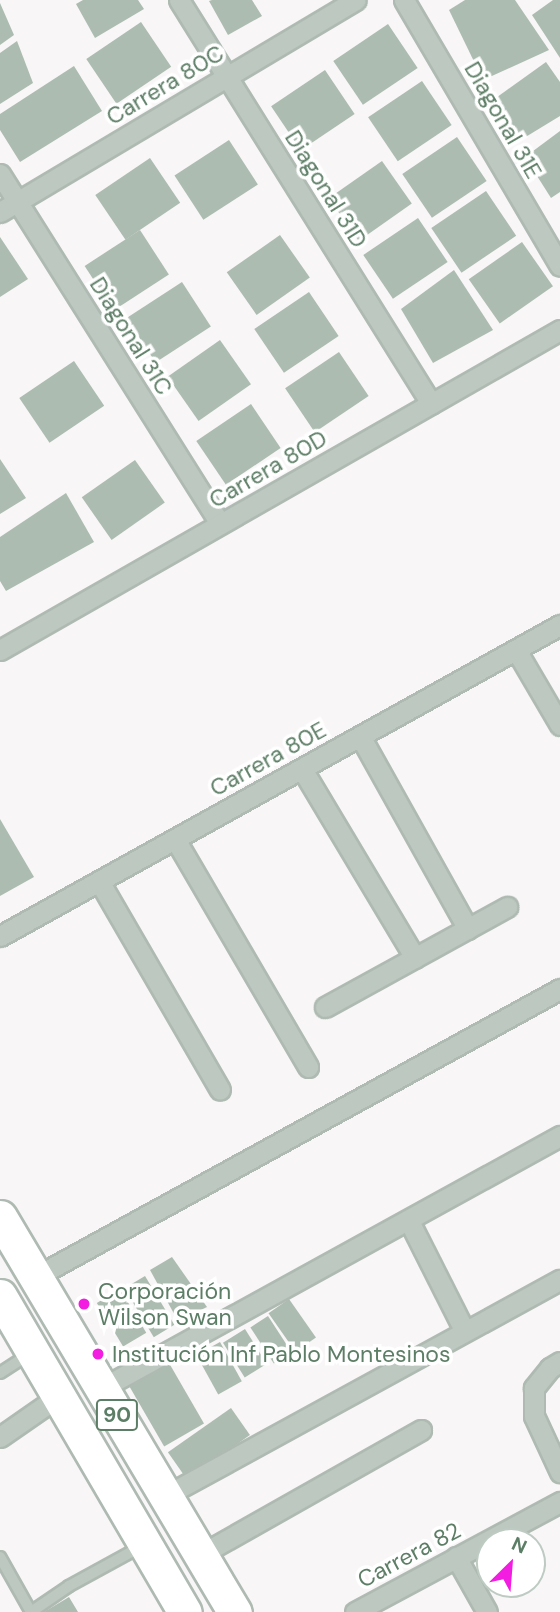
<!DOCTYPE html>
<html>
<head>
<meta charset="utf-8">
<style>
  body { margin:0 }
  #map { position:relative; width:560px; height:1612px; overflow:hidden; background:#f9f6f7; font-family:"DM Sans",sans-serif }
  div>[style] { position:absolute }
  .building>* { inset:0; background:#acbcb0; transform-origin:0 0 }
  .roads { filter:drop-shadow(2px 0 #aebab2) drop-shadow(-2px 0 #aebab2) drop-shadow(0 2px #aebab2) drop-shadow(0 -2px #aebab2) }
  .service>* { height:10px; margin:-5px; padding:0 5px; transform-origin:5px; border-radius:5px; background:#bcc8c0 }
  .minor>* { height:19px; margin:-9.5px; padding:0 9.5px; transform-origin:9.5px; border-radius:9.5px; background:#bcc8c0 }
  .trunk>* { height:33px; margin:-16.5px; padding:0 16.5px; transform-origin:16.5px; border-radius:16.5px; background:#fff }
  .dots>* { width:19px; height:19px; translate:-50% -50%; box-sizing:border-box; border:4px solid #fff; border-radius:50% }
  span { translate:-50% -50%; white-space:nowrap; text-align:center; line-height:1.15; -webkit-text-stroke:7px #fff; paint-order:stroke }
  .shield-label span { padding:2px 5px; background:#fff; border:2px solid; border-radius:5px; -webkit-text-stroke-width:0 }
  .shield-label { font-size:21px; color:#5d7e66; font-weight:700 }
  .street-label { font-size:23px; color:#5d7e66 }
  .poi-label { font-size:23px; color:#5d7e66 }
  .left { translate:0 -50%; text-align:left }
  .north { position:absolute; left:476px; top:1528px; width:70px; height:70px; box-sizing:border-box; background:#fff; border:2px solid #becbc2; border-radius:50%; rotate:25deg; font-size:19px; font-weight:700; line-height:28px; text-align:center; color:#5d7e66 }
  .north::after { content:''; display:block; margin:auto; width:24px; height:32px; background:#f21de0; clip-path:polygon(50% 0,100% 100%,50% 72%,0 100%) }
</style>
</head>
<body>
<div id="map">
  <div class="building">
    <i style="clip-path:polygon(83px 0,138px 0,144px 9px,95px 38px,76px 4px)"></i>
    <i style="clip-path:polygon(212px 0,252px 0,262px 16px,228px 35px,209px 1px)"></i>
    <i style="clip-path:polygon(465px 0,515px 0,549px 50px,483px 80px,449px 10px)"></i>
    <i style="clip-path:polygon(553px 0,560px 0,560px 58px,532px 15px)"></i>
    <i style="clip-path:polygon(0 3px,14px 35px,0 45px)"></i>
    <i style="left:141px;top:22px;width:54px;height:66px;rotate:56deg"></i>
    <i style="left:388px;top:24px;width:53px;height:66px;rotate:56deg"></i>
    <i style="clip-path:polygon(17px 41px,33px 83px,0 104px,0 53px)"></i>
    <i style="clip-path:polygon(546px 62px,560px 82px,560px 116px,519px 141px,493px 100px)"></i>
    <i style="clip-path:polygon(74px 66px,102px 111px,20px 162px,0 130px,0 114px)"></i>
    <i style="left:325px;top:70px;width:53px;height:65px;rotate:56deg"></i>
    <i style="left:422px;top:81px;width:53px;height:65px;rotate:56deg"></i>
    <i style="clip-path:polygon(560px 131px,560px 192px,551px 198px,525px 157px)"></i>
    <i style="left:457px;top:137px;width:53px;height:66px;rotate:56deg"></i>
    <i style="left:229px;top:140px;width:53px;height:65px;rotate:57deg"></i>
    <i style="left:150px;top:158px;width:54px;height:66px;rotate:56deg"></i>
    <i style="left:382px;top:161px;width:52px;height:65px;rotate:55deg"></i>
    <i style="left:486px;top:191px;width:54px;height:66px;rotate:56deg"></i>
    <i style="left:418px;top:218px;width:53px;height:66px;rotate:56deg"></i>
    <i style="left:140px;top:230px;width:53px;height:66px;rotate:57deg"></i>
    <i style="left:280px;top:235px;width:52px;height:65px;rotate:55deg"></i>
    <i style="clip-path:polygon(0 237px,28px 279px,0 297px)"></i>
    <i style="left:522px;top:242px;width:54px;height:65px;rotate:55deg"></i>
    <i style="clip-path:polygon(454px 270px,493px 330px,433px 363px,401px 309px)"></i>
    <i style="left:182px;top:282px;width:53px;height:66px;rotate:57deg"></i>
    <i style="left:309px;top:292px;width:53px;height:66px;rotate:56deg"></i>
    <i style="left:220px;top:340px;width:54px;height:64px;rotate:55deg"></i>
    <i style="left:339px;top:352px;width:53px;height:65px;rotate:56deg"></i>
    <i style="left:74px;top:361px;width:54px;height:66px;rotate:56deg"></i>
    <i style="left:251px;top:404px;width:53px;height:66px;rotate:56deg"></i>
    <i style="clip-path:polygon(0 459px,26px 498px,0 514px)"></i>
    <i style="left:135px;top:460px;width:52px;height:65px;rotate:55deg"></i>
    <i style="clip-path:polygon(66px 493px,94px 542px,6px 591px,0 581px,0 537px)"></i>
    <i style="clip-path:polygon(0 819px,34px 877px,0 896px)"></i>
    <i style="clip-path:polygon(172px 1257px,207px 1307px,178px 1321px,150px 1270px)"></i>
    <i style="left:145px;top:1276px;width:57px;height:24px;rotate:59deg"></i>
    <i style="left:120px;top:1289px;width:51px;height:27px;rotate:59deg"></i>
    <i style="left:289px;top:1299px;width:47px;height:25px;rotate:55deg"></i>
    <i style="left:268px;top:1316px;width:43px;height:21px;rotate:57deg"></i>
    <i style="left:245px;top:1329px;width:41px;height:26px;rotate:58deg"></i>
    <i style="left:220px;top:1342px;width:45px;height:27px;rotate:61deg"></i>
    <i style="left:169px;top:1363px;width:70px;height:46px;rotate:60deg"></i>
    <i style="left:231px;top:1408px;width:33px;height:77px;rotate:55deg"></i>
    <i style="clip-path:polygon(69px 1597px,78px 1612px,44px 1612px)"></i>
  </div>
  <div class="roads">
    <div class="service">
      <i style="left:0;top:1373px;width:35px;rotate:-33deg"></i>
      <i style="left:0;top:1557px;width:63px;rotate:60.6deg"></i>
      <i style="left:31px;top:1612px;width:46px;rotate:-34.4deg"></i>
      <i style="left:69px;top:1586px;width:83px;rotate:-28.7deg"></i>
    </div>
    <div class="minor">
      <i style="left:179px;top:0;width:476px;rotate:58deg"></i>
      <i style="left:404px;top:0;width:308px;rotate:59.6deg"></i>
      <i style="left:0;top:174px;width:413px;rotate:57.8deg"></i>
      <i style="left:0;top:212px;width:414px;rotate:-30.8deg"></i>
      <i style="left:0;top:650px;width:645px;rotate:-29.74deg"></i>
      <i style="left:516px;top:650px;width:87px;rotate:59.6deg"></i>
      <i style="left:360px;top:736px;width:221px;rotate:60.8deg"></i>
      <i style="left:302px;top:769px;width:220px;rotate:59.1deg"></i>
      <i style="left:175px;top:839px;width:264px;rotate:59.7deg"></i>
      <i style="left:99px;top:881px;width:241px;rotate:59.9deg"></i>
      <i style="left:0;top:936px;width:641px;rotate:-29.05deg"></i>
      <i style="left:325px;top:1007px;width:208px;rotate:-28.8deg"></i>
      <i style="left:409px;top:1221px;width:122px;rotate:63.2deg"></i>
      <i style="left:35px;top:1277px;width:599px;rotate:-28.75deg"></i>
      <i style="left:560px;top:1362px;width:12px;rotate:149deg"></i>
      <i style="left:550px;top:1368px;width:26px;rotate:129deg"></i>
      <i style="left:534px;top:1388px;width:28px;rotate:90deg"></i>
      <i style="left:534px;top:1416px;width:62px;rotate:65.1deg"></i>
      <i style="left:102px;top:1388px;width:523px;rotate:-28.82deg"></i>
      <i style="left:0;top:1437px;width:72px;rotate:-34.8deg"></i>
      <i style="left:165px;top:1496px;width:450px;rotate:-28.7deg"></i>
      <i style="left:200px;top:1555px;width:254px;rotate:-29.5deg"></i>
      <i style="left:456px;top:1557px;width:63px;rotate:60.6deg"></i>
      <i style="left:355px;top:1612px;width:233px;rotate:-28.2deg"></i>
    </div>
    <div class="trunk">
      <i style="left:0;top:1217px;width:460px;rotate:59.3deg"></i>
      <i style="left:0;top:1296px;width:366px;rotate:59.7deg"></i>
    </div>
  </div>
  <div class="dots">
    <i style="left:84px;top:1304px;background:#f21de0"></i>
    <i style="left:98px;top:1354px;background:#f21de0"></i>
  </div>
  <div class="shield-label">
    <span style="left:117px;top:1415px">90</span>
  </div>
  <div class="street-label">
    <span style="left:165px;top:85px;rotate:-31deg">Carrera 80C</span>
    <span style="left:503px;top:120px;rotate:60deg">Diagonal 31E</span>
    <span style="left:326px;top:189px;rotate:58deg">Diagonal 31D</span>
    <span style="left:131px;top:336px;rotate:58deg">Diagonal 31C</span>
    <span style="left:268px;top:469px;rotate:-30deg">Carrera 80D</span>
    <span style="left:268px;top:759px;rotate:-29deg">Carrera 80E</span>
    <span style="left:409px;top:1555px;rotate:-28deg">Carrera 82</span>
  </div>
  <div class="poi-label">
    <span class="left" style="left:98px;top:1304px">Corporación<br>Wilson Swan</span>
    <span class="left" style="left:112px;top:1354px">Institución Inf Pablo Montesinos</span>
  </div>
  <div class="north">N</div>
</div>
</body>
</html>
